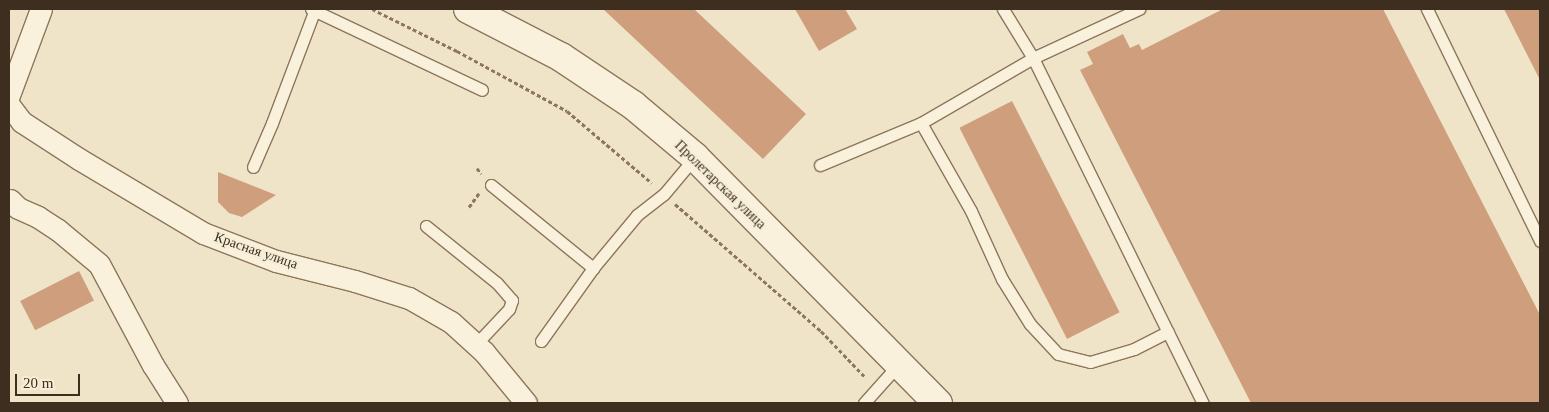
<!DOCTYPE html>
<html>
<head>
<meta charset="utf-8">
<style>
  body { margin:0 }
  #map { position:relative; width:1549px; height:412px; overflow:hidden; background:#f0e4c8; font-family:"Times New Roman",serif }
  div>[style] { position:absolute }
  .building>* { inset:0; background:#cf9f7d; transform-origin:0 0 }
  .path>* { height:3px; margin-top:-1.5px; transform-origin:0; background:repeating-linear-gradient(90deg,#8d765c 0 4px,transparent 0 6.5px) }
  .roads { filter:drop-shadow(1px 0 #8d765c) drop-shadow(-1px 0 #8d765c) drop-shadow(0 1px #8d765c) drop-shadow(0 -1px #8d765c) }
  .lane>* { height:11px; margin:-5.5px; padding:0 5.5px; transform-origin:5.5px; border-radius:5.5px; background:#faf1dc }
  .street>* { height:21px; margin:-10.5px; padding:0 10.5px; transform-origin:10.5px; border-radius:10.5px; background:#faf1dc }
  .secondary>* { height:28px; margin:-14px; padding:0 14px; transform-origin:14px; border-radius:14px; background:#faf1dc }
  span { translate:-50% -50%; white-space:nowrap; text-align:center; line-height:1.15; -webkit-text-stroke:5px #f7eed8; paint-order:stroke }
  .street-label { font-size:14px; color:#3d2e20 }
  .frame { position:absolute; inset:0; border:10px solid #3d2e20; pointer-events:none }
  .scale { position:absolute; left:15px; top:374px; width:65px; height:22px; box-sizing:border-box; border:2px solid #3d2e20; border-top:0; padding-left:6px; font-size:15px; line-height:18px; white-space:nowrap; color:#3d2e20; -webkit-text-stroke:4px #f7eed8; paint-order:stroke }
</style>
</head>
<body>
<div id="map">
  <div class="building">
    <i style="clip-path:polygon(603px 9px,694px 9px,806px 114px,763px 159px)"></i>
    <i style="clip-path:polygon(795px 9px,845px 9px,857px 29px,819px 51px)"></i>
    <i style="clip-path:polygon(1223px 9px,1383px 9px,1540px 315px,1540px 403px,1251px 403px,1080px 70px,1093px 64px,1087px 52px,1123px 34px,1130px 48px,1139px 44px,1142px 50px)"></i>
    <i style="clip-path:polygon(1504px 9px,1540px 9px,1540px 80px)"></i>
    <i style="left:1012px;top:101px;width:237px;height:59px;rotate:63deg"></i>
    <i style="clip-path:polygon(218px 172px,276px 195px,242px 217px,229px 213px,218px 202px)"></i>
    <i style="left:79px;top:271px;width:33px;height:66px;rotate:63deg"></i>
  </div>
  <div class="path">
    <i style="left:372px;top:9px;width:95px;rotate:26.3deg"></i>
    <i style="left:457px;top:51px;width:125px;rotate:28.6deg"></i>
    <i style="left:567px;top:111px;width:111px;rotate:40.3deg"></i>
    <i style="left:477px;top:168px;width:7px;rotate:56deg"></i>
    <i style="left:675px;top:204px;width:194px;rotate:41deg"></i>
    <i style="left:821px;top:331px;width:65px;rotate:46.2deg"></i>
    <i style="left:469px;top:207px;width:17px;rotate:-54deg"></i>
  </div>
  <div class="roads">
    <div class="lane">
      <i style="left:311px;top:9px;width:189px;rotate:25.3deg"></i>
      <i style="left:1003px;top:9px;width:57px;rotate:58.5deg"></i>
      <i style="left:1033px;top:58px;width:385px;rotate:63.8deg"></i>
      <i style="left:1427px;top:9px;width:258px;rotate:64deg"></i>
      <i style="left:921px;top:123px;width:101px;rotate:60.4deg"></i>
      <i style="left:971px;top:211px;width:75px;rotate:65.5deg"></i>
      <i style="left:1002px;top:279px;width:53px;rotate:58.1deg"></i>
      <i style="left:1030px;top:324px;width:41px;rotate:47deg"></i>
      <i style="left:1058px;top:354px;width:33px;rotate:14deg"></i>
      <i style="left:1090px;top:362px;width:46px;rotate:-16.5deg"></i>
      <i style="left:1134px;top:349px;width:38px;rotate:-27deg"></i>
      <i style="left:820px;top:165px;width:109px;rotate:-22.6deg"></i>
      <i style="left:921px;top:123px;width:129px;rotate:-30.1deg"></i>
      <i style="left:1033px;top:58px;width:117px;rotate:-24.8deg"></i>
      <i style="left:253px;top:167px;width:48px;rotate:-66.6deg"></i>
      <i style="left:272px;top:123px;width:122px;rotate:-69.3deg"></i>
      <i style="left:491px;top:185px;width:132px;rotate:39.1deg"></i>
      <i style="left:426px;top:226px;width:91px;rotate:38.8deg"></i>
      <i style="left:497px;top:283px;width:23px;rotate:49deg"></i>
      <i style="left:512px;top:300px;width:9px;rotate:108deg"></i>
      <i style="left:509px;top:309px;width:48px;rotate:133.3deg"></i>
      <i style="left:541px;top:341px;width:90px;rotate:-54.5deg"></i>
      <i style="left:593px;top:268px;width:69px;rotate:-50.3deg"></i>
      <i style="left:637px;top:215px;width:34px;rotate:-38deg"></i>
      <i style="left:664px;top:194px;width:48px;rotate:-50deg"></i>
      <i style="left:864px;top:403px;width:51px;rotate:-48.2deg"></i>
    </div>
    <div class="street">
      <i style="left:9px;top:95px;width:92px;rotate:-69.6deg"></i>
      <i style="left:9px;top:105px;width:21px;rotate:53deg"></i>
      <i style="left:22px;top:122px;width:68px;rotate:33deg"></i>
      <i style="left:79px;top:159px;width:144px;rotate:30.8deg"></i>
      <i style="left:203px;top:233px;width:78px;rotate:21deg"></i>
      <i style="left:276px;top:261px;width:81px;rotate:14.2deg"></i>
      <i style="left:355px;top:281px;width:57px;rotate:17.5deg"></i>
      <i style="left:409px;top:298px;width:48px;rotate:29.7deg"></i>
      <i style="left:451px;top:322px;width:45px;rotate:42.3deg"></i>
      <i style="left:484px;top:352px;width:66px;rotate:50.5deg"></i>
      <i style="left:10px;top:200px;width:11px;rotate:45deg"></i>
      <i style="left:18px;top:208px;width:22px;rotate:24deg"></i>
      <i style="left:38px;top:217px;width:24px;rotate:33deg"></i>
      <i style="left:58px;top:230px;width:53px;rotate:39.7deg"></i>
      <i style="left:99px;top:264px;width:115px;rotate:61.9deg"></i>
      <i style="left:153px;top:365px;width:45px;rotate:57.7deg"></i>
    </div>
    <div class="secondary">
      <i style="left:468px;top:9px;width:105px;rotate:27.3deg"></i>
      <i style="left:561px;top:57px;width:87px;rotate:33.7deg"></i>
      <i style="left:633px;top:105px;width:81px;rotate:40deg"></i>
      <i style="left:695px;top:157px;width:346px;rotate:45.4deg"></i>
    </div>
  </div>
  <div class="street-label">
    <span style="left:720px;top:185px;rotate:44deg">Пролетарская улица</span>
    <span style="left:256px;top:251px;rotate:19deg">Красная улица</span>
  </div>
  <div class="frame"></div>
  <div class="scale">20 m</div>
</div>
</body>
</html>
